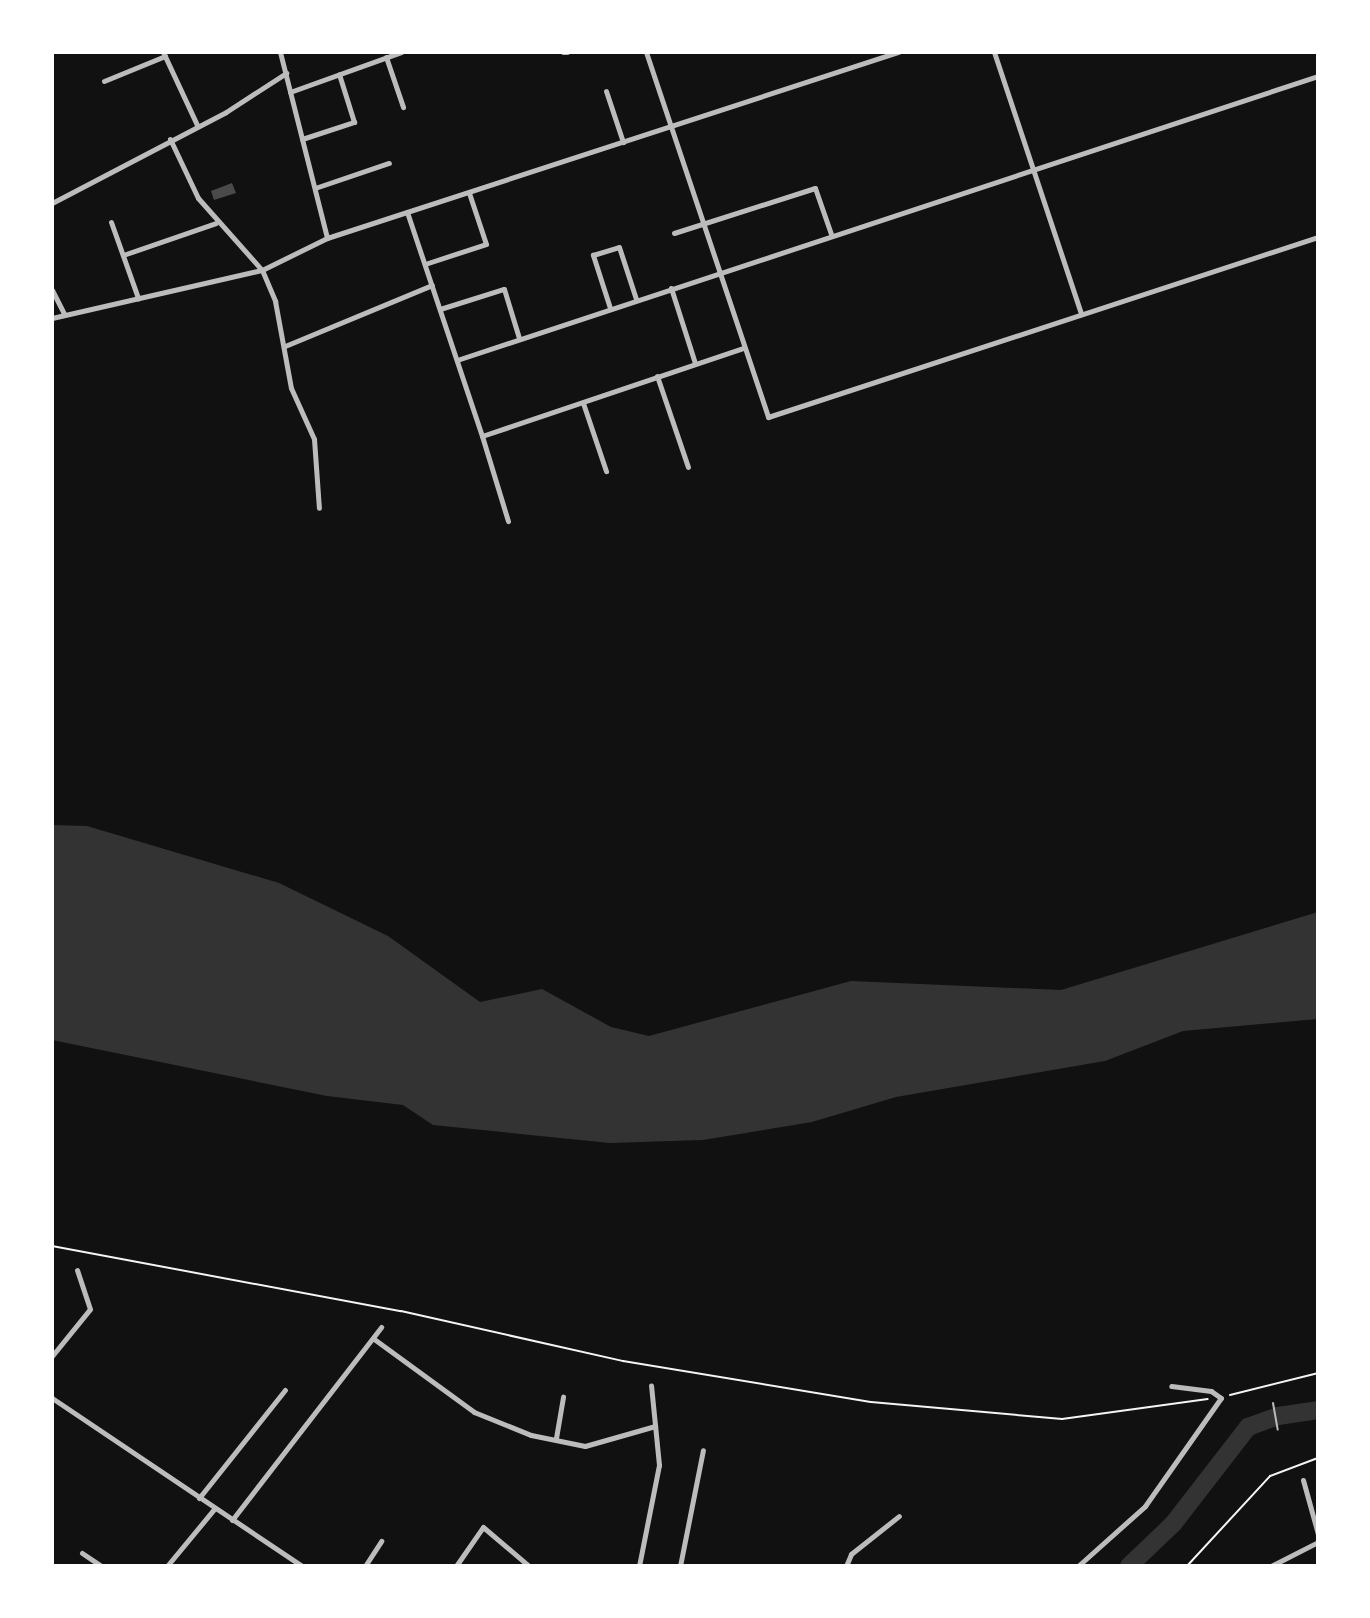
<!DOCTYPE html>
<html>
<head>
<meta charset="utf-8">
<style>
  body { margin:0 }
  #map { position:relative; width:1370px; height:1618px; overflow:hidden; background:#111; font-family:"Sofia Sans Condensed",sans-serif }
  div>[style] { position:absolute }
  .water>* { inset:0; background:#333 }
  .river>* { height:18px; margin:-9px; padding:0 9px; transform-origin:9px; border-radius:9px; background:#333 }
  .building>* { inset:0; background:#4a4a4a }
  .path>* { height:2px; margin:-1px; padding:0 1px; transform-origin:1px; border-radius:1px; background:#f5f5f5 }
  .service>* { height:2px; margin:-1px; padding:0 1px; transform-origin:1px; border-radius:1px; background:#bcbcbc }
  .minor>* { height:5px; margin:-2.5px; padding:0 2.5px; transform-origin:2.5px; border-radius:2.5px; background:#bcbcbc }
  span { translate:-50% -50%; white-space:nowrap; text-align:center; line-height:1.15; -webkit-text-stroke:7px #fff; paint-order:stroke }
  .frame { position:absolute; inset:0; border:54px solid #fff; pointer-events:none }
</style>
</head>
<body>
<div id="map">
  <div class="water">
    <i style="clip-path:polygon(52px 825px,87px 826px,279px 883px,388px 936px,480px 1002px,542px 989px,611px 1027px,649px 1036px,851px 981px,1061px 990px,1318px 912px,1318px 1019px,1183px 1031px,1105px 1061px,896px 1097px,812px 1122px,703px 1140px,610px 1143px,433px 1125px,403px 1105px,327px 1096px,52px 1040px)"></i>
  </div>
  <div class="river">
    <i style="left:1129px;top:1566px;width:61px;rotate:-43.7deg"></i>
    <i style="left:1173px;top:1524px;width:123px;rotate:-52.3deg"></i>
    <i style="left:1248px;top:1427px;width:32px;rotate:-20deg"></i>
    <i style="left:1278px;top:1416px;width:40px;rotate:-8.5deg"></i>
  </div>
  <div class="building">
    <i style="clip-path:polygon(232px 183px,236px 193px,214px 200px,211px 191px)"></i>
  </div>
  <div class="path">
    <i style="left:52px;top:1246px;width:355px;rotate:10.6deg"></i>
    <i style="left:401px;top:1311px;width:228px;rotate:12.7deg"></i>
    <i style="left:623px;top:1361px;width:251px;rotate:9.4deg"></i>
    <i style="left:871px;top:1402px;width:192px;rotate:5.1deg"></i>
    <i style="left:1062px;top:1419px;width:147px;rotate:-7.8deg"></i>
    <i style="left:1230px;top:1395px;width:91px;rotate:-14deg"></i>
    <i style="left:1187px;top:1566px;width:122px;rotate:-47.3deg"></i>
    <i style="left:1270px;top:1476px;width:51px;rotate:-20.6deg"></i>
  </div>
  <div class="service">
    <i style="left:1273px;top:1403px;width:27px;rotate:80deg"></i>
  </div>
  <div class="minor">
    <i style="left:163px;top:52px;width:81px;rotate:65deg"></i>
    <i style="left:280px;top:52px;width:192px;rotate:75.8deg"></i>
    <i style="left:563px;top:52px;width:4px"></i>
    <i style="left:646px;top:52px;width:385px;rotate:71.5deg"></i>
    <i style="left:768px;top:417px;width:579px;rotate:-18.12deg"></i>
    <i style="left:994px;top:52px;width:276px;rotate:71.6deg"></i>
    <i style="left:386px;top:57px;width:53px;rotate:71.2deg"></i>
    <i style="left:104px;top:81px;width:66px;rotate:-22.3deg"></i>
    <i style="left:606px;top:91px;width:54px;rotate:71.6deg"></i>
    <i style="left:290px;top:92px;width:118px;rotate:-19.8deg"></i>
    <i style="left:170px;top:139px;width:65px;rotate:64.6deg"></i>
    <i style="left:198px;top:198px;width:96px;rotate:48.4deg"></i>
    <i style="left:262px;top:270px;width:34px;rotate:67deg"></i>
    <i style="left:275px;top:301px;width:88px;rotate:79.6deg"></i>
    <i style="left:291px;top:388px;width:56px;rotate:65.7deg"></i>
    <i style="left:314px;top:439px;width:69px;rotate:85.9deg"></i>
    <i style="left:302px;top:139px;width:55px;rotate:-18.1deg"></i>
    <i style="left:354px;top:122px;width:50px;rotate:-107.4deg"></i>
    <i style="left:315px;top:188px;width:78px;rotate:-18.7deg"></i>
    <i style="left:52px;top:203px;width:196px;rotate:-27.6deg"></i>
    <i style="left:226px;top:112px;width:72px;rotate:-33deg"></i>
    <i style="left:407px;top:212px;width:236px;rotate:71.5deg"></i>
    <i style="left:482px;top:436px;width:276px;rotate:-18.6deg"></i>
    <i style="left:111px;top:222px;width:81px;rotate:70.4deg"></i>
    <i style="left:674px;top:233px;width:148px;rotate:-17.7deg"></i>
    <i style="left:815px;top:188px;width:49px;rotate:70.8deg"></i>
    <i style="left:123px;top:255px;width:98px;rotate:-19deg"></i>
    <i style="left:425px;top:264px;width:64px;rotate:-18.2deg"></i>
    <i style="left:486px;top:244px;width:54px;rotate:-108.4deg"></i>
    <i style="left:671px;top:288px;width:79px;rotate:72.3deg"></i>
    <i style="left:52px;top:290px;width:27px;rotate:63deg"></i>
    <i style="left:610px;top:308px;width:56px;rotate:-107.8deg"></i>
    <i style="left:593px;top:255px;width:27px;rotate:-17deg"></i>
    <i style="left:619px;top:247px;width:55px;rotate:71.9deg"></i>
    <i style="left:440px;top:309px;width:67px;rotate:-17.4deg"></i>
    <i style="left:504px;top:289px;width:51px;rotate:73deg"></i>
    <i style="left:52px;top:318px;width:215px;rotate:-12.9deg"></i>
    <i style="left:262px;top:270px;width:72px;rotate:-26.2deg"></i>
    <i style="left:327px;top:238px;width:601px;rotate:-18.04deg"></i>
    <i style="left:285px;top:346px;width:159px;rotate:-22.5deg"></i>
    <i style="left:457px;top:360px;width:907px;rotate:-18.26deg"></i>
    <i style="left:657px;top:376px;width:96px;rotate:71.2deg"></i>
    <i style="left:583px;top:403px;width:72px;rotate:71.3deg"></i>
    <i style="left:482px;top:436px;width:89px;rotate:73deg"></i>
    <i style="left:374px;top:1339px;width:124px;rotate:36.1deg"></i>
    <i style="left:474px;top:1412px;width:61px;rotate:22deg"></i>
    <i style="left:531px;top:1435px;width:55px;rotate:11.5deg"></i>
    <i style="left:585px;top:1446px;width:73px;rotate:-15.9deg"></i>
    <i style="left:52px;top:1356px;width:60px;rotate:-51deg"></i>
    <i style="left:90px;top:1309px;width:41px;rotate:-108.4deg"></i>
    <i style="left:52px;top:1398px;width:301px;rotate:33.9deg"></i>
    <i style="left:556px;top:1438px;width:42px;rotate:-80.3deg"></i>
    <i style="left:1303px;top:1480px;width:56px;rotate:74.5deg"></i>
    <i style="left:199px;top:1498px;width:138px;rotate:-51.5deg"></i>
    <i style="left:232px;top:1520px;width:244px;rotate:-52.3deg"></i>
    <i style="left:82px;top:1553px;width:23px;rotate:34deg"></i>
    <i style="left:167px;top:1566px;width:75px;rotate:-50.4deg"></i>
    <i style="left:365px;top:1566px;width:30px;rotate:-57deg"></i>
    <i style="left:456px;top:1566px;width:47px;rotate:-55.3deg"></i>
    <i style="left:483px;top:1527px;width:60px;rotate:40.3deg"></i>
    <i style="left:639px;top:1566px;width:103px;rotate:-78.8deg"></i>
    <i style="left:659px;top:1465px;width:80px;rotate:-95.7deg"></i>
    <i style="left:680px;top:1566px;width:118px;rotate:-78.8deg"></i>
    <i style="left:846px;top:1566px;width:13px;rotate:-67deg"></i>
    <i style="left:851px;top:1554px;width:61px;rotate:-38.4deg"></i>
    <i style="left:1078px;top:1566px;width:90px;rotate:-41.8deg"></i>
    <i style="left:1145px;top:1506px;width:132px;rotate:-54.9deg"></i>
    <i style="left:1221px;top:1398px;width:12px;rotate:-145deg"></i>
    <i style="left:1211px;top:1391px;width:40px;rotate:-172.9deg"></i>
    <i style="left:1271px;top:1566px;width:53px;rotate:-27.1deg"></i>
  </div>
  <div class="frame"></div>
</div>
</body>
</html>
